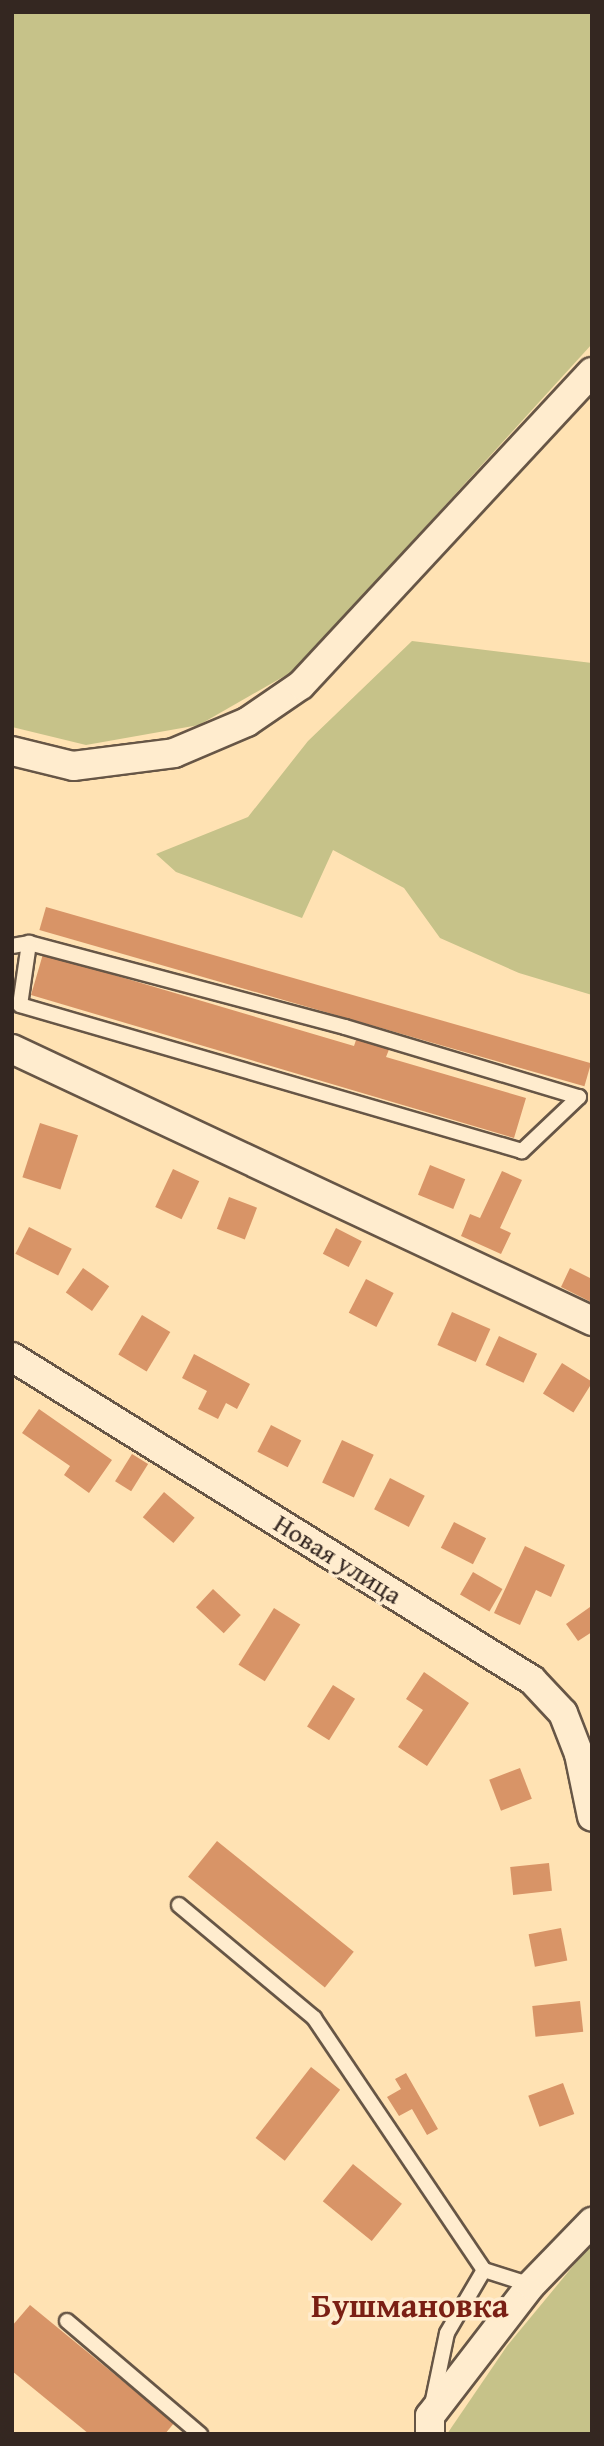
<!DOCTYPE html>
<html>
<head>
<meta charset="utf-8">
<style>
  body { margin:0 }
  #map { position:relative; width:604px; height:2446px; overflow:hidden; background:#ffe2b3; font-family:"Gentium Book Plus",serif }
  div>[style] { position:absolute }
  .green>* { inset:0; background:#c6c289 }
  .building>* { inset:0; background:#d89467; transform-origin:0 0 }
  .roads { filter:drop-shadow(2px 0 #675646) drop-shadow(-2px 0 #675646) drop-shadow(0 2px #675646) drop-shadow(0 -2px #675646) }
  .service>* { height:14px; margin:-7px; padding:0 7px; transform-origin:7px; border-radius:7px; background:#ffecce }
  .minor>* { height:28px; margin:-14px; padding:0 14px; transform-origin:14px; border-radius:14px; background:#ffecce }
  span { translate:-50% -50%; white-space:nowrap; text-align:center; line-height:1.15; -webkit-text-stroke:7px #ffecce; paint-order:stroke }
  .street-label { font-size:26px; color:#342721 }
  .district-label { font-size:33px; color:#7a1f14; font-weight:700 }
  .frame { position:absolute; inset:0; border:14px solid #342721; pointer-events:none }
</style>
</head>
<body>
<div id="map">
  <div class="green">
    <i style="clip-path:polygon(12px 12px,592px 12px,592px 344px,295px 670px,199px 725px,86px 745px,12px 727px)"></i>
    <i style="clip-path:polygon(412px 641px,592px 663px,592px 995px,519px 973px,440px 938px,404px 888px,333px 850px,302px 918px,176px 872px,156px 854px,248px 817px,308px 741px)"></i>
    <i style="clip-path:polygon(592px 2243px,592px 2434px,447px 2434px,507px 2346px)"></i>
  </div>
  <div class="building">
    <i style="left:46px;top:907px;width:567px;height:24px;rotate:16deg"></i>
    <i style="clip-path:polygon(43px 954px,354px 1046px,357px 1037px,390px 1047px,386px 1057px,526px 1098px,514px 1138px,31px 995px)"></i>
    <i style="left:40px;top:1123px;width:40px;height:57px;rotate:18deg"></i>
    <i style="left:430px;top:1165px;width:38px;height:32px;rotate:22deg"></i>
    <i style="left:173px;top:1169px;width:29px;height:42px;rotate:25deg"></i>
    <i style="clip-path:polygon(502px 1171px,522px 1180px,500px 1228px,511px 1233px,501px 1254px,461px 1236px,470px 1214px,480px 1218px)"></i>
    <i style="left:229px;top:1197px;width:30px;height:34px;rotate:21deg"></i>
    <i style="left:29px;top:1227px;width:48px;height:30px;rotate:27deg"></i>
    <i style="left:336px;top:1228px;width:29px;height:29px;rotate:27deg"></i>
    <i style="left:83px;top:1268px;width:32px;height:30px;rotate:35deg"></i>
    <i style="clip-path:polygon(570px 1268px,592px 1279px,591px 1302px,561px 1287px)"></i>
    <i style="left:366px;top:1279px;width:31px;height:38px;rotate:27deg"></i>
    <i style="left:452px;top:1312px;width:42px;height:36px;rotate:24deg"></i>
    <i style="left:142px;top:1315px;width:33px;height:46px;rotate:31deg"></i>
    <i style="left:499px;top:1336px;width:42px;height:32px;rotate:25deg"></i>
    <i style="clip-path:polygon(194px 1354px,250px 1384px,237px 1409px,226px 1403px,218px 1419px,198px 1409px,207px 1391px,182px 1378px)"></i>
    <i style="left:562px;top:1363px;width:36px;height:36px;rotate:32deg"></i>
    <i style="clip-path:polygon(39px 1409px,112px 1460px,89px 1493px,64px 1475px,70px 1466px,22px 1433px)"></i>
    <i style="left:271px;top:1425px;width:34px;height:30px;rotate:27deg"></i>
    <i style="left:342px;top:1440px;width:35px;height:47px;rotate:25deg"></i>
    <i style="left:132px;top:1454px;width:19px;height:32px;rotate:32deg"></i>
    <i style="left:390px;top:1478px;width:39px;height:35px;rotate:27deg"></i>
    <i style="left:164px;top:1492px;width:40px;height:33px;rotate:40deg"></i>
    <i style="left:454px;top:1522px;width:36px;height:29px;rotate:27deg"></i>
    <i style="clip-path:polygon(525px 1546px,565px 1565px,551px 1597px,536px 1590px,520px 1625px,494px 1613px)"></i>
    <i style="left:473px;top:1572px;width:34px;height:26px;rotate:30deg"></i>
    <i style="left:213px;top:1589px;width:38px;height:25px;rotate:43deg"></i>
    <i style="clip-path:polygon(590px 1607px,592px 1632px,578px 1641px,566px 1624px)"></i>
    <i style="left:274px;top:1608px;width:31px;height:67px;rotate:32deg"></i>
    <i style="clip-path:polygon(424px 1672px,469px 1703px,427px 1766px,398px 1747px,423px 1710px,406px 1699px)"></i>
    <i style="left:333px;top:1685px;width:26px;height:49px;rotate:32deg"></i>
    <i style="left:520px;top:1768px;width:33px;height:33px;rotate:69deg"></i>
    <i style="left:217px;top:1841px;width:176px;height:46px;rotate:39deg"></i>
    <i style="left:549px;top:1863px;width:28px;height:39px;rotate:84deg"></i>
    <i style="left:561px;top:1928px;width:33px;height:33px;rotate:79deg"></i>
    <i style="left:580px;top:2001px;width:31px;height:48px;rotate:84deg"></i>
    <i style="left:311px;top:2067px;width:37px;height:90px;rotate:38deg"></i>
    <i style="clip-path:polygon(406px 2073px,438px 2129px,427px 2135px,412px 2109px,399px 2116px,387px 2097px,401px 2089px,395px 2079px)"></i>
    <i style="left:563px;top:2083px;width:33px;height:37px;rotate:70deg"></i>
    <i style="left:353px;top:2164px;width:63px;height:48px;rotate:39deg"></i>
    <i style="clip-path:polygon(30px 2305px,174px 2423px,165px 2434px,89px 2434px,12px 2371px,12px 2326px)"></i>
  </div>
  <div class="roads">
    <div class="service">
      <i style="left:12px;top:946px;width:17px;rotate:-10deg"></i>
      <i style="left:29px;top:943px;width:327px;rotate:14.9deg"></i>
      <i style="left:345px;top:1027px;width:244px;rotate:16.7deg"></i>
      <i style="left:579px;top:1097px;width:79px;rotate:136.5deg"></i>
      <i style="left:522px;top:1151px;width:523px;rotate:-163.78deg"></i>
      <i style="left:20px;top:1005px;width:63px;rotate:-81.7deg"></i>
      <i style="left:179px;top:1905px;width:176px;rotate:39.9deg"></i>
      <i style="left:314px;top:2018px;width:304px;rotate:56deg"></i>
      <i style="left:484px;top:2270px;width:49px;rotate:17.7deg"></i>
      <i style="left:67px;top:2321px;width:175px;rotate:40.4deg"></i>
      <i style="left:433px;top:2400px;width:68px;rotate:-78.2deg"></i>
      <i style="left:447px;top:2333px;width:73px;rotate:-59.6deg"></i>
    </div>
    <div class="minor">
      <i style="left:12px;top:751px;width:63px;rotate:13.8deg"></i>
      <i style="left:73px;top:766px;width:102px;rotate:-7.3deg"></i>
      <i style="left:174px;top:753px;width:79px;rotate:-23deg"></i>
      <i style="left:247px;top:722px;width:65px;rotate:-34.4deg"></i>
      <i style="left:301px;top:685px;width:427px;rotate:-47.1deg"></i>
      <i style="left:12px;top:1049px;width:641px;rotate:25.12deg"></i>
      <i style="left:12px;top:1357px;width:612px;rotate:31.85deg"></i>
      <i style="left:532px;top:1680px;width:45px;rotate:46.8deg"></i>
      <i style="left:563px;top:1713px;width:44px;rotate:68.7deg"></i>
      <i style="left:579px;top:1754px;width:64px;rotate:78.3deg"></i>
      <i style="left:430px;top:2434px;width:18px;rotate:-90deg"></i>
      <i style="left:430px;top:2416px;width:165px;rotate:-52.4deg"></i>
      <i style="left:531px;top:2285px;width:88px;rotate:-45.9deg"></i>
    </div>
  </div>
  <div class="street-label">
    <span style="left:338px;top:1559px;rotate:32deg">Новая улица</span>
  </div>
  <div class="district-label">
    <span style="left:410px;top:2306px">Бушмановка</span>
  </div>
  <div class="frame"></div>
</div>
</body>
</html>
